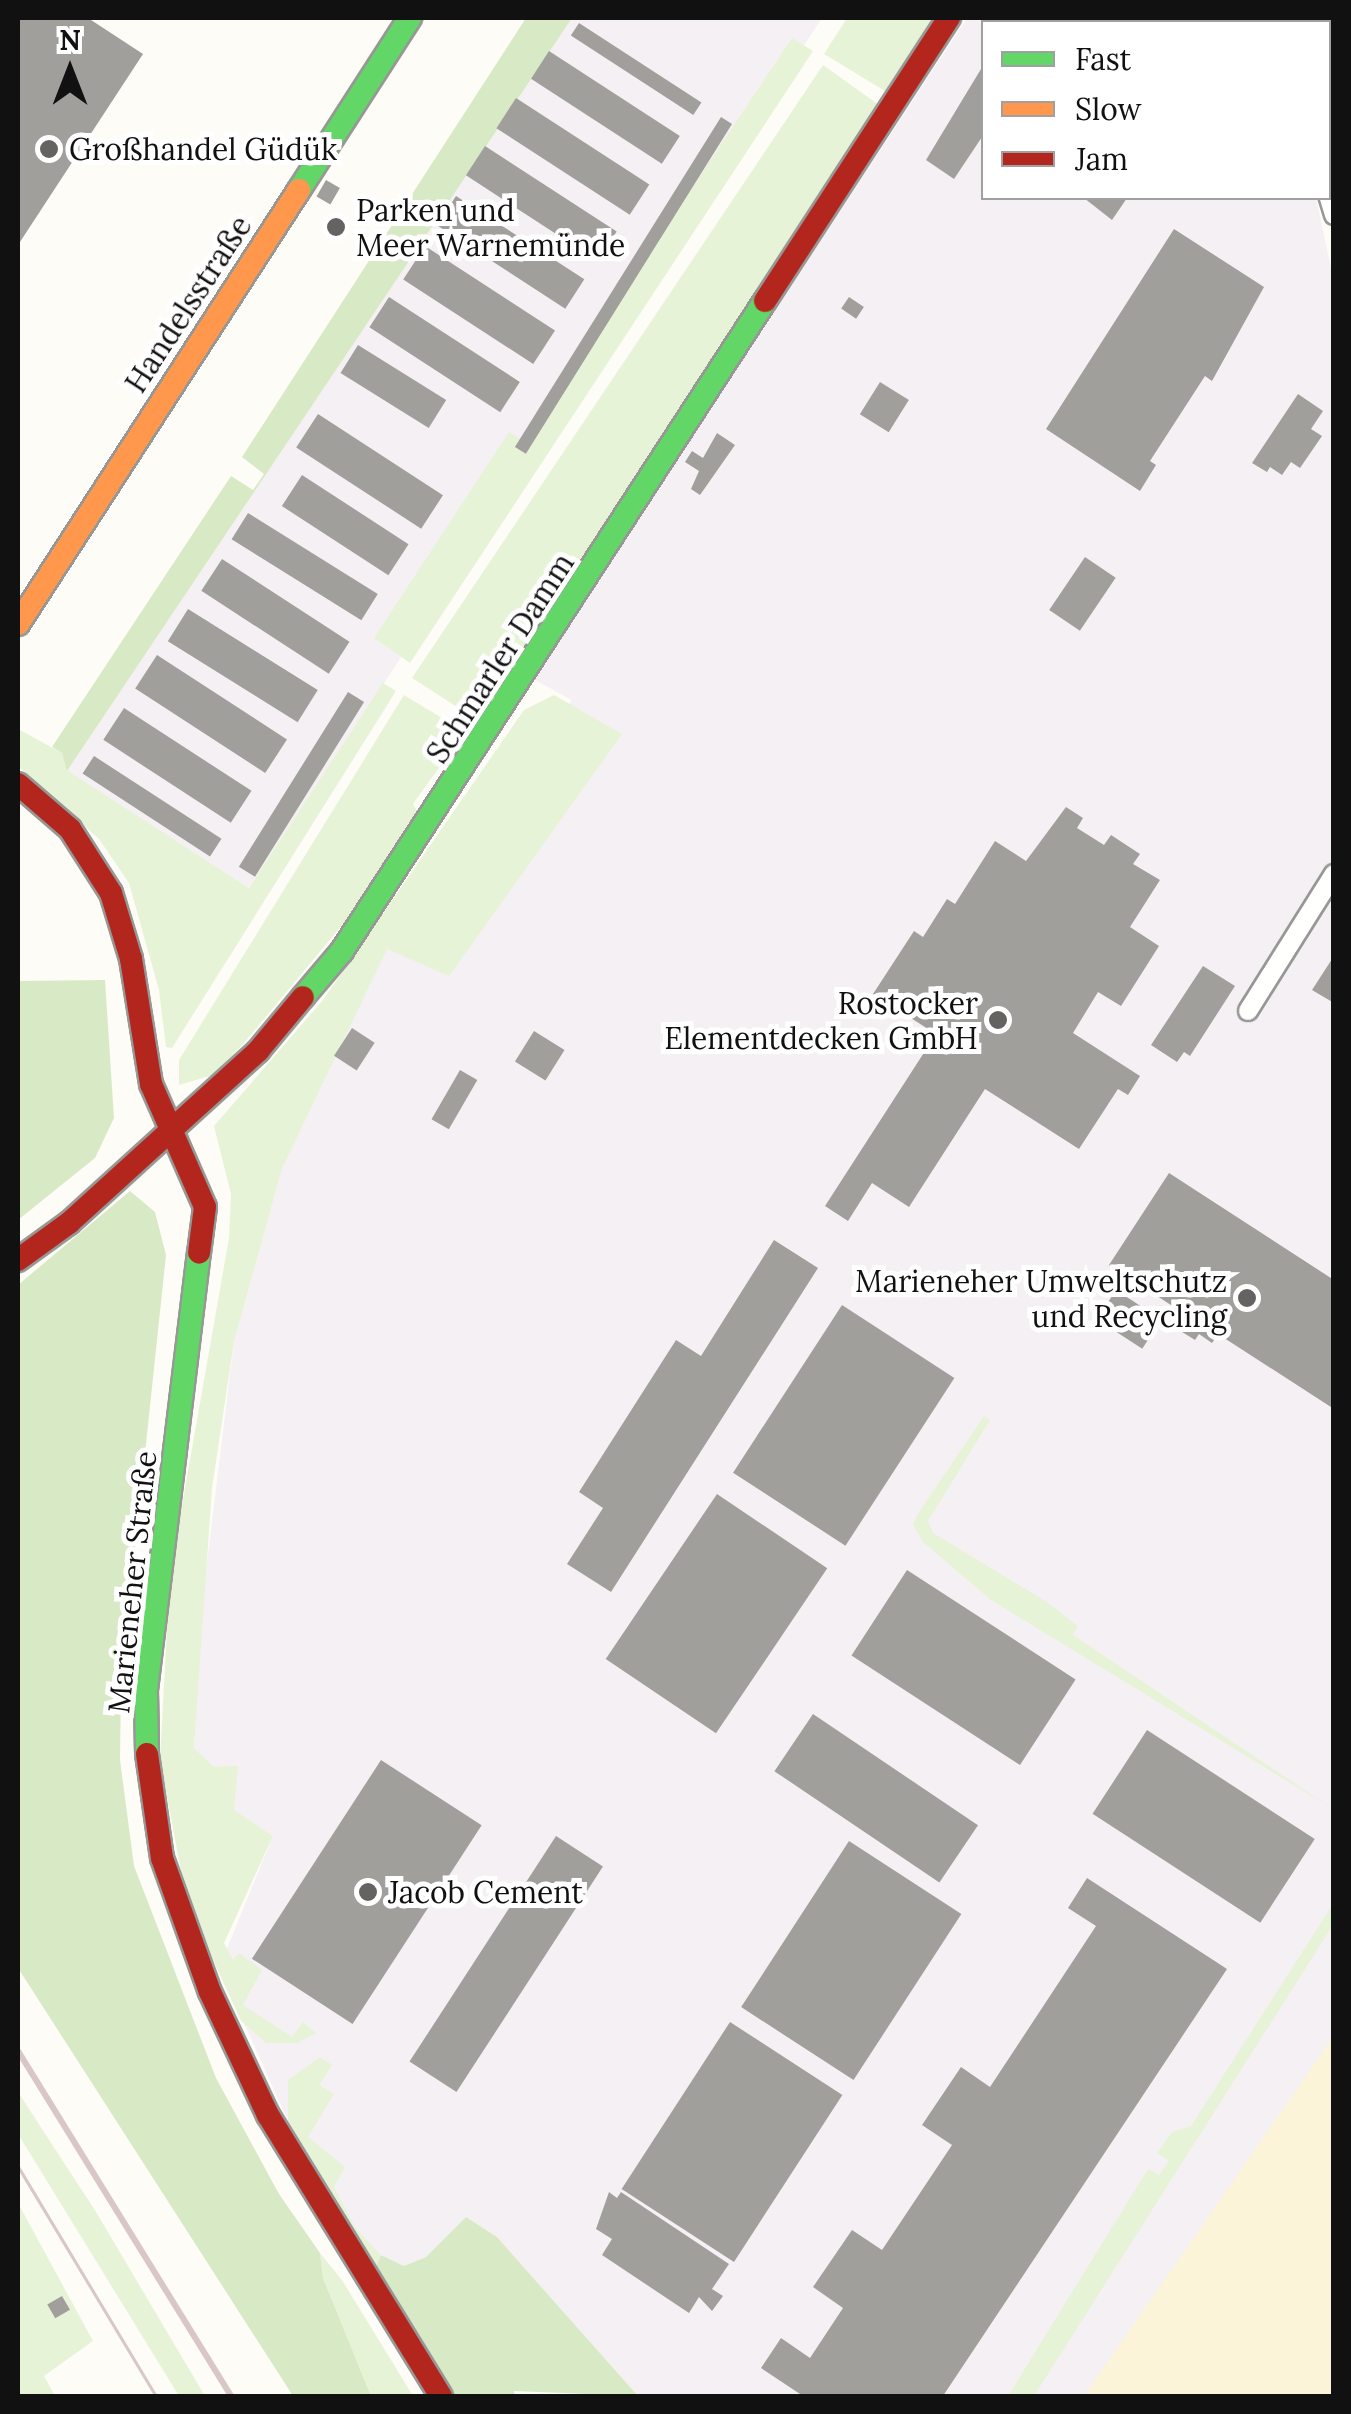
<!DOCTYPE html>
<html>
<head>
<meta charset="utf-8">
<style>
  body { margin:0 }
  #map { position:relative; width:1351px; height:2414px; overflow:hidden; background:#fdfcf7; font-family:Lora,serif }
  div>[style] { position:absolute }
  .industrial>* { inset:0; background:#f5f0f3 }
  .green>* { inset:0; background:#e7f3d7 }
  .forest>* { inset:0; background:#d8eac5 }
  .sand>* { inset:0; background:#fcf4d9 }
  .building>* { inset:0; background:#a19f9c; transform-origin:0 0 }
  .roads { filter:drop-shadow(2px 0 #979795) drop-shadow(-2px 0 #979795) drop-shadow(0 2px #979795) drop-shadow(0 -2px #979795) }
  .street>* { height:18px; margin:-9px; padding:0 9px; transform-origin:9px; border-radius:9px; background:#fffffe }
  .fast>* { height:22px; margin:-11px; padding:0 11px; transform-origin:11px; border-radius:11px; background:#63d668 }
  .slow>* { height:22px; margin:-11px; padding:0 11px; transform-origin:11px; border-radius:11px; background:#ff974d }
  .jam>* { height:22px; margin:-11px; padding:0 11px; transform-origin:11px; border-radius:11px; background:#b3261e }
  .tram>* { height:2.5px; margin:-1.25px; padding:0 1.25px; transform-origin:1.25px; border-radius:1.25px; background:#d9c6c7 }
  .rail>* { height:6px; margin:-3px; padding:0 3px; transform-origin:3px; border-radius:3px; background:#d9c6c7 }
  .dots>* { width:28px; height:28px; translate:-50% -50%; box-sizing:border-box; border:5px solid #fff; border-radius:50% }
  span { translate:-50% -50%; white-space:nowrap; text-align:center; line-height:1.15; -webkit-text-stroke:10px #fff; paint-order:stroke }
  .poi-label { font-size:30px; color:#111 }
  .left { translate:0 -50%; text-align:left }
  .right { translate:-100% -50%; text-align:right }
  .street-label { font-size:30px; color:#111 }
  .frame { position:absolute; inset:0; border:20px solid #111; pointer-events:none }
  .legend { position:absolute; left:981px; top:20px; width:350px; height:180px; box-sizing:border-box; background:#fff; border:2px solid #a0a0a0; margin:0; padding:12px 18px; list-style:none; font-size:30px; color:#111 }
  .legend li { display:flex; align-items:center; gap:20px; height:50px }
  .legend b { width:50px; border:2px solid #a0a0a0 }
  .north { position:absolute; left:20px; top:20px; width:100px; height:100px; -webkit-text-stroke:8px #fff; paint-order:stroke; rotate:0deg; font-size:28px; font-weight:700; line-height:40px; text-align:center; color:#111 }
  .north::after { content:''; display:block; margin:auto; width:35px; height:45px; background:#111; clip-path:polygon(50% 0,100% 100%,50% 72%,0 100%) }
</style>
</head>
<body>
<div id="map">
  <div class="industrial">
    <i style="clip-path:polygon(572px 18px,822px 18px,249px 888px,67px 771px)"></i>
    <i style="clip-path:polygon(967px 18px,1142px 22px,984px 22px,984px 198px,1316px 198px,1333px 277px,1333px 2396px,638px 2396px,497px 2237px,466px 2217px,426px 2257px,404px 2266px,381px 2255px,355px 2227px,284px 2112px,219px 1968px,273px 1836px,233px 1810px,214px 1767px,194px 1749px,199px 1628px,234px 1342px,282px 1169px,387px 948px,572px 700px,533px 679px)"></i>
  </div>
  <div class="green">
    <i style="clip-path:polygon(847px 18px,934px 18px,885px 91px,824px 54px)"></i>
    <i style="clip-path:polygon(792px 38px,813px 51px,410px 663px,374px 638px,509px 432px,523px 441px)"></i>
    <i style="clip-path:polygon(823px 65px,879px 105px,479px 721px,412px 678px)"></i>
    <i style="clip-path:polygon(383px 683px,396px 691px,172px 1048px,166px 1047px,159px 990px,129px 883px,99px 839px,18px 766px,18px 729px,62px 753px,68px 771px,249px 888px)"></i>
    <i style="clip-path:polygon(404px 695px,465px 732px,413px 804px,419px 814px,343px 924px,244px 1043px,213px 1075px,179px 1085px,179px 1060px)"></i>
    <i style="clip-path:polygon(554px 695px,622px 734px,449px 976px,387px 949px,282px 1169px,234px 1342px,212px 1488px,194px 1748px,214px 1767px,238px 1766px,234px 1810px,273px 1836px,224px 1943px,233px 1960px,239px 1953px,262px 1970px,243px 2005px,292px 2037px,303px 2022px,316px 2033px,298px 2043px,266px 2043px,241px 2021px,187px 1903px,160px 1759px,170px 1574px,229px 1238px,231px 1194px,214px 1126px,323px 1000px,524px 710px)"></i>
    <i style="clip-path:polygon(984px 1416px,990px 1420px,928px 1521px,933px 1533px,1047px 1602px,1078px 1626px,1073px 1635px,1333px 1809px,991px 1600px,923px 1542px,913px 1525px,917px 1515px)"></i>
    <i style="clip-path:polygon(1333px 1904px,1333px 1925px,1034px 2396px,1008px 2396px,1148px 2169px,1159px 2175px,1169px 2161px,1157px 2153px,1172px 2132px,1191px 2126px)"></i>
    <i style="clip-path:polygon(320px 2057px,332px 2065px,319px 2085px,334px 2094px,308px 2137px,345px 2167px,334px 2187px,355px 2227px,381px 2255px,376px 2269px,288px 2121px,288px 2080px)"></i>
    <i style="clip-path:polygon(18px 2092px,96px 2212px,205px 2396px,179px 2396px,18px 2134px)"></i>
    <i style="clip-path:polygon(18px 2203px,93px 2341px,44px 2376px,55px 2396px,18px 2396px)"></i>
    <i style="clip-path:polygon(320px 2253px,342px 2280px,413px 2396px,371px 2396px,323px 2278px)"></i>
  </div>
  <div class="forest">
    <i style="clip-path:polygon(526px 18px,572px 18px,67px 771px,62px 753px,52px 747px,231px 476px,253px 490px,264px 474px,242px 457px)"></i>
    <i style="clip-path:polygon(105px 980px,114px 1118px,95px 1158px,18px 1220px,18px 981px)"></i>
    <i style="clip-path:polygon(130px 1191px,155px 1212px,166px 1255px,121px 1680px,120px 1760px,134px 1866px,216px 2078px,279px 2194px,320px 2253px,323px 2278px,371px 2396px,293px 2396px,18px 1968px,18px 1285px)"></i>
    <i style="clip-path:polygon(466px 2217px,497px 2237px,638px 2396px,514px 2391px,515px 2396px,454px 2396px,375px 2270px,381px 2255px,404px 2266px,426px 2257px)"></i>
  </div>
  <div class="sand">
    <i style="clip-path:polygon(1333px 2037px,1333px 2396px,1084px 2396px)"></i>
  </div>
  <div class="building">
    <i style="clip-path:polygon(18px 18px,88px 18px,143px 54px,18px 245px)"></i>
    <i style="clip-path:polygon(1010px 18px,1070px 18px,1078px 22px,1018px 22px)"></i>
    <i style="left:579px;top:23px;width:146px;height:15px;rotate:33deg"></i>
    <i style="left:549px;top:51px;width:156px;height:33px;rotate:33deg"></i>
    <i style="clip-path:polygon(984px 64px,984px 134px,954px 179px,926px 160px)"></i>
    <i style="left:516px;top:98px;width:159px;height:36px;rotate:33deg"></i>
    <i style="left:721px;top:117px;width:13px;height:389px;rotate:32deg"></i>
    <i style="left:485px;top:146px;width:157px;height:35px;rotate:33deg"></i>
    <i style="left:326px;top:180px;width:16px;height:19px;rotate:30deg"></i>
    <i style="left:456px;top:196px;width:153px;height:35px;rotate:33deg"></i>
    <i style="clip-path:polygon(1084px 198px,1127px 198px,1112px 220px)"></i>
    <i style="clip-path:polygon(1174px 229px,1264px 287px,1212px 381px,1205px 376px,1150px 461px,1156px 465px,1140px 491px,1046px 429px)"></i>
    <i style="left:425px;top:246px;width:155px;height:40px;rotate:33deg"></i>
    <i style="left:389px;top:297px;width:156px;height:36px;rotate:33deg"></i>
    <i style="left:849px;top:297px;width:18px;height:14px;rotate:34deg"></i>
    <i style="left:358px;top:345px;width:104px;height:33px;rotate:32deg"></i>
    <i style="left:880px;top:382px;width:34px;height:38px;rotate:32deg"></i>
    <i style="clip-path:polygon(1298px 394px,1323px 411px,1311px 429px,1322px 436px,1300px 468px,1291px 462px,1282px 475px,1270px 467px,1267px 472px,1252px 463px)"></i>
    <i style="left:318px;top:414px;width:149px;height:40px;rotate:33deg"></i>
    <i style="clip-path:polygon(717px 433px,735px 445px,700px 495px,691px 489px,699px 471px,685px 462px,692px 451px,703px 458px)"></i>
    <i style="left:302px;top:475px;width:127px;height:37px;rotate:33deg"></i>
    <i style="left:248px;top:513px;width:153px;height:31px;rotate:32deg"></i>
    <i style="left:1085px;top:557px;width:37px;height:64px;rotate:34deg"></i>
    <i style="left:222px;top:559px;width:152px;height:38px;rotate:33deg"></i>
    <i style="left:188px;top:609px;width:153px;height:38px;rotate:32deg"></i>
    <i style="left:157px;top:655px;width:155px;height:40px;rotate:33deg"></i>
    <i style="left:348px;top:692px;width:19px;height:206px;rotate:32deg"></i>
    <i style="left:124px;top:708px;width:152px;height:38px;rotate:33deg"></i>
    <i style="left:94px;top:756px;width:152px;height:21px;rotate:33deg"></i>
    <i style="clip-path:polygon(1066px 807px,1083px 818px,1077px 828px,1104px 845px,1111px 835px,1140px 854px,1133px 864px,1160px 880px,1130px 927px,1159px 946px,1121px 1006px,1098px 992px,1073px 1033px,1140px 1076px,1128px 1095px,1118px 1089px,1079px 1149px,985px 1089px,909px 1207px,872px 1183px,848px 1221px,825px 1206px,936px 1034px,873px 994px,914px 931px,923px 937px,947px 899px,955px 904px,995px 841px,1026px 861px)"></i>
    <i style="clip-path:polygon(1334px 956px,1334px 1003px,1312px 990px)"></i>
    <i style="clip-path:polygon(1203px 966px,1235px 986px,1190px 1056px,1184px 1052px,1177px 1062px,1151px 1045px)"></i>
    <i style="left:352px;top:1028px;width:27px;height:33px;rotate:33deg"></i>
    <i style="left:534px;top:1031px;width:36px;height:36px;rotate:32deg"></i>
    <i style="left:460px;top:1070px;width:20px;height:57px;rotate:30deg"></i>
    <i style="clip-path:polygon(1169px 1173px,1334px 1280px,1334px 1409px,1218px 1334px,1212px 1343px,1199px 1334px,1195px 1340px,1179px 1330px,1188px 1316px,1109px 1265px)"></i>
    <i style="clip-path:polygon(774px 1240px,818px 1268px,611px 1592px,567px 1564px,603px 1508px,579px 1492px,676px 1340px,701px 1356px)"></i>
    <i style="left:1116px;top:1290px;width:54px;height:35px;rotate:33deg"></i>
    <i style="left:842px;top:1305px;width:134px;height:200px;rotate:33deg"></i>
    <i style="left:717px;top:1494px;width:133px;height:199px;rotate:34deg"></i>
    <i style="left:907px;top:1570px;width:201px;height:102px;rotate:33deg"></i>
    <i style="left:813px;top:1714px;width:199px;height:69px;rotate:34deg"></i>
    <i style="left:1147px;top:1730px;width:200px;height:100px;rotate:33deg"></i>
    <i style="left:381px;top:1760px;width:120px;height:237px;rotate:33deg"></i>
    <i style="left:556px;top:1836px;width:56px;height:269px;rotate:33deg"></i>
    <i style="left:849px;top:1841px;width:134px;height:198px;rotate:33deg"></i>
    <i style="clip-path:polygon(1087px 1878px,1227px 1969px,943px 2396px,803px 2396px,761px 2368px,781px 2338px,810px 2358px,843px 2308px,813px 2287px,852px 2230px,882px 2250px,952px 2145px,922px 2125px,961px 2067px,990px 2087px,1096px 1926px,1068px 1908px)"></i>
    <i style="left:730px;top:2022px;width:134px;height:199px;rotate:33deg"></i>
    <i style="clip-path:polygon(609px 2192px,617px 2198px,621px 2192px,729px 2264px,712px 2289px,723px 2296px,712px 2311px,699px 2297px,689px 2313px,602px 2255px,612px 2239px,596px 2229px)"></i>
    <i style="left:62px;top:2296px;width:16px;height:17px;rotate:60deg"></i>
  </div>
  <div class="roads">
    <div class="street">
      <i style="left:1164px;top:18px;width:9px;rotate:27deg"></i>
      <i style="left:1328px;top:89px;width:10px;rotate:-53deg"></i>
      <i style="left:1328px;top:195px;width:21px;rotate:73deg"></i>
      <i style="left:1248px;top:1011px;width:162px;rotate:-57.9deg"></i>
    </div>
    <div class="fast">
      <i style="left:299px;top:190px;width:205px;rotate:-57.2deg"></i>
      <i style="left:303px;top:997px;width:60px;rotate:-49.7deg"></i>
      <i style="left:342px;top:951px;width:776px;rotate:-56.95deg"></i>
      <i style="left:147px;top:1754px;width:64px;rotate:-90.9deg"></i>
      <i style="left:146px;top:1690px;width:440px;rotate:-83.1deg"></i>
    </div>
    <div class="slow">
      <i style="left:18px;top:624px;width:517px;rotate:-57.08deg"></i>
    </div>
    <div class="jam">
      <i style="left:765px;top:301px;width:338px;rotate:-57deg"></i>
      <i style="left:18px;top:784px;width:69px;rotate:40.9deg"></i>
      <i style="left:70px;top:829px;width:76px;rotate:57.4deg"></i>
      <i style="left:111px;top:893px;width:69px;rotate:73.1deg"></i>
      <i style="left:131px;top:959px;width:127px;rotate:80.9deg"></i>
      <i style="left:151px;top:1084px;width:134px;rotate:66.3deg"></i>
      <i style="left:205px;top:1207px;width:46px;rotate:97.4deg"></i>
      <i style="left:18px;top:1260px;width:63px;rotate:-36deg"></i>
      <i style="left:69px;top:1223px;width:256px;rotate:-42.3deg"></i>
      <i style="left:258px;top:1051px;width:70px;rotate:-50.2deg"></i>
      <i style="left:147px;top:1754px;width:105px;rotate:81.8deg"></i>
      <i style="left:162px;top:1858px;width:142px;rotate:70.3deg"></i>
      <i style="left:210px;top:1992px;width:136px;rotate:64.8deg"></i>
      <i style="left:268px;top:2115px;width:330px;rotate:58.4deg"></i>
    </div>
  </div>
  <div class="tram">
    <i style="left:18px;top:2166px;width:268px;rotate:59deg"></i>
  </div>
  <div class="rail">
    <i style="left:18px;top:2051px;width:405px;rotate:58.3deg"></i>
  </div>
  <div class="dots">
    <i style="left:49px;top:149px;background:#646362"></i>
    <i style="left:336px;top:227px;background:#646362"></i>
    <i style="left:998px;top:1020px;background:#646362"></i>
    <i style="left:1247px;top:1298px;background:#646362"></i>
    <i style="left:368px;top:1892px;background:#646362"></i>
  </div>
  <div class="poi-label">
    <span class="left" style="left:69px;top:149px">Großhandel Güdük</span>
    <span class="left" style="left:356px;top:227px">Parken und<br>Meer Warnemünde</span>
    <span class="right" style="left:978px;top:1020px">Rostocker<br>Elementdecken GmbH</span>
    <span class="right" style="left:1227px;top:1298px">Marieneher Umweltschutz<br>und Recycling</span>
    <span class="left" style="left:388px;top:1892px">Jacob Cement</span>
  </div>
  <div class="street-label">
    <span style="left:188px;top:304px;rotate:-57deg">Handelsstraße</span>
    <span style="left:500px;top:658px;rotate:-57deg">Schmarler Damm</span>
    <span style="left:132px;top:1582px;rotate:-84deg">Marieneher Straße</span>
  </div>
  <div class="frame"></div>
  <ul class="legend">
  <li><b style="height:12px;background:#63d668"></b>Fast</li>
  <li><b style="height:12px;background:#ff974d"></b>Slow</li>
  <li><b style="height:12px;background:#b3261e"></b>Jam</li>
  </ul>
  <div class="north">N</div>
</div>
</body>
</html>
